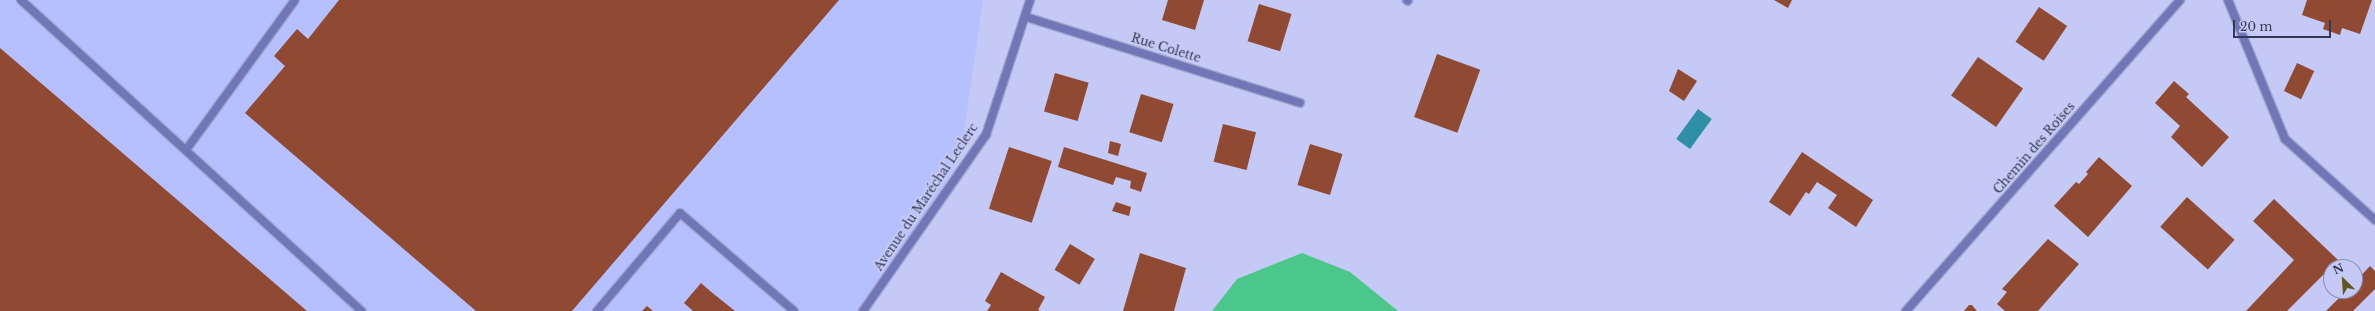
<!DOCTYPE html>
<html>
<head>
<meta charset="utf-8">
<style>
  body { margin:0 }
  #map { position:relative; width:2375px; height:311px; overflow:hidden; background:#c4caf5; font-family:"Libre Baskerville",serif }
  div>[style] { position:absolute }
  .built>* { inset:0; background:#b7c0ff }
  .green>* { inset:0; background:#4bc78b }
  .water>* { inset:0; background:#2f8fa7; transform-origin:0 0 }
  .building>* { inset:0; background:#904933; transform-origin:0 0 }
  .roads { filter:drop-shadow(1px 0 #a2a7cf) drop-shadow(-1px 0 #a2a7cf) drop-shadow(0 1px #a2a7cf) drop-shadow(0 -1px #a2a7cf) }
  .service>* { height:8px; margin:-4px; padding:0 4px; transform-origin:4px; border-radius:4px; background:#7076b6 }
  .minor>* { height:8px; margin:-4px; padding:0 4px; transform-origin:4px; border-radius:4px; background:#7076b6 }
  span { translate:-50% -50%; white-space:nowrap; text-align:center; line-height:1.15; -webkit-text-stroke:4px #c4caf5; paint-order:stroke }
  .street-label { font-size:12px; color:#353855 }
  .north { position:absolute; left:2323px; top:259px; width:40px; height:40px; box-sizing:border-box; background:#c4caf5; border:1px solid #8b90b5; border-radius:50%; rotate:335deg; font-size:11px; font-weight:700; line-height:16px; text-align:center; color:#353855 }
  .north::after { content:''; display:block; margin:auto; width:14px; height:18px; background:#605723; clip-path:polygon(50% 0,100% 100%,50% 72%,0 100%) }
  .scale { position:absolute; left:2233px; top:20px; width:98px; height:18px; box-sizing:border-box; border:2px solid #353855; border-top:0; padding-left:5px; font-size:12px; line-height:14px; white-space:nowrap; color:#353855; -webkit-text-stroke:3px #c4caf5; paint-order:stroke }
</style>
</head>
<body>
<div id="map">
  <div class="built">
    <i style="clip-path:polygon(0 0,983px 0,960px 159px,865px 311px,0 311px)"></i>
  </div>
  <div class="green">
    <i style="clip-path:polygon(1302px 253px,1350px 272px,1398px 311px,1212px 311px,1237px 279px)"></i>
  </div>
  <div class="water">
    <i style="left:1698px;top:109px;width:17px;height:37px;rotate:36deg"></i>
  </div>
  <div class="building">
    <i style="clip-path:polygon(339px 0,839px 0,572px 311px,476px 311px,245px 113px,285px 66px,274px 56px,297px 29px,308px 39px)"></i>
    <i style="clip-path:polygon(1168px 0,1204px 0,1195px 30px,1162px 20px)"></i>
    <i style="clip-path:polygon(1774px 0,1792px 0,1788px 8px)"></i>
    <i style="clip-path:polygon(2307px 0,2372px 0,2360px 34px,2342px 28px,2340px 35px,2323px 29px,2325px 23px,2302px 15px)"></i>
    <i style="left:1259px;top:4px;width:34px;height:39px;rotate:17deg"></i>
    <i style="left:2039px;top:7px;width:34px;height:42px;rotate:34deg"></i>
    <i style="clip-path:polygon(0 48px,307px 311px,0 311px)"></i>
    <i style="left:1437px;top:54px;width:46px;height:67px;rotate:20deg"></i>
    <i style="left:1978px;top:57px;width:55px;height:47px;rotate:35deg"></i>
    <i style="left:2297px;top:63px;width:19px;height:31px;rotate:25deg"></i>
    <i style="clip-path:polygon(1678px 69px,1697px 81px,1684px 101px,1669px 91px)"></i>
    <i style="left:1055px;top:73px;width:35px;height:40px;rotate:16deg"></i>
    <i style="clip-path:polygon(2174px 81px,2189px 94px,2186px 97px,2229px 137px,2202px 167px,2171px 137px,2180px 126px,2155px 103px)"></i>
    <i style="left:1141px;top:94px;width:34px;height:40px;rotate:17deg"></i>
    <i style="left:1223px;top:124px;width:34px;height:39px;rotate:14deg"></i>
    <i style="clip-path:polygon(1110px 141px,1121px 144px,1118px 156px,1108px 153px)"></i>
    <i style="left:1310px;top:144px;width:34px;height:43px;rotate:17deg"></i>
    <i style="left:1009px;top:147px;width:45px;height:65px;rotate:18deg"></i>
    <i style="clip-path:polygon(1064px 147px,1147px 173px,1141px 192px,1130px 188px,1131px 181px,1116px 177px,1113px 185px,1058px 167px)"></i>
    <i style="clip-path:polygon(1802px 152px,1873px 200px,1856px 227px,1828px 208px,1837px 195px,1817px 182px,1809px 194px,1806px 192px,1790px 216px,1769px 202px)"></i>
    <i style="clip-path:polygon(2099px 157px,2132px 186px,2088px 237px,2054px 206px,2076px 182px,2079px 184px,2088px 174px,2086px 172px)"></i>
    <i style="left:2187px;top:197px;width:64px;height:40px;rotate:42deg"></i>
    <i style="clip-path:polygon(2274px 199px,2338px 260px,2287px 311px,2246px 311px,2294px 260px,2253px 221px)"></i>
    <i style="clip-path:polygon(1116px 202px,1131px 207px,1129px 216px,1112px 211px)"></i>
    <i style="clip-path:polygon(2048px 239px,2079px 264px,2038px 311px,2005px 311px,1997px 304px,2007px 292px,2002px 289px)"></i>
    <i style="left:1070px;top:244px;width:29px;height:30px;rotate:31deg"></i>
    <i style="clip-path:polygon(1140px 253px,1186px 268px,1174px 311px,1123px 311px)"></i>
    <i style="clip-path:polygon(2370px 266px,2375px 271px,2375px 289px,2353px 311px,2326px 311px,2346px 291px,2355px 291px,2355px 282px)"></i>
    <i style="clip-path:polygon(1001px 272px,1045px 297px,1038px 310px,1041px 311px,987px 311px,991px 305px,985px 301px)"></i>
    <i style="clip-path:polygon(701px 283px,710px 291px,735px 311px,693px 311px,684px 303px)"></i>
    <i style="clip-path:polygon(1969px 305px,1972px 305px,1977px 311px,1964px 311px)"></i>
    <i style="clip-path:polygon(647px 306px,653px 311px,642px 311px)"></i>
  </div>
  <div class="roads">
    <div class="service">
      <i style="left:21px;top:0;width:461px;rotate:42.4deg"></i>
      <i style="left:186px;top:150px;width:185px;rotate:-54deg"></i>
      <i style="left:597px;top:311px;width:128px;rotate:-49.7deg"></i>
      <i style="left:680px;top:213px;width:150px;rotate:40.7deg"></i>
    </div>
    <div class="minor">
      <i style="left:1407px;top:0;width:1px;rotate:45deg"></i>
      <i style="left:2228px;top:0;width:150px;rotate:67.7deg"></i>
      <i style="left:2285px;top:139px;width:121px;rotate:42deg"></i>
      <i style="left:1026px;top:17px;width:287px;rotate:17.4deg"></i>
      <i style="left:863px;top:311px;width:215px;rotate:-55.1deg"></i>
      <i style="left:986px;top:135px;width:142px;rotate:-71.9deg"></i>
      <i style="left:1906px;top:311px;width:414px;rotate:-48.6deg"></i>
    </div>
  </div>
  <div class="street-label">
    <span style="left:1166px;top:48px;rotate:17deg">Rue Colette</span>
    <span style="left:2034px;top:148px;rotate:-49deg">Chemin des Roises</span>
    <span style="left:926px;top:197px;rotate:-56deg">Avenue du Maréchal Leclerc</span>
  </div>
  <div class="north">N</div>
  <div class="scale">20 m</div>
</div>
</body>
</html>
